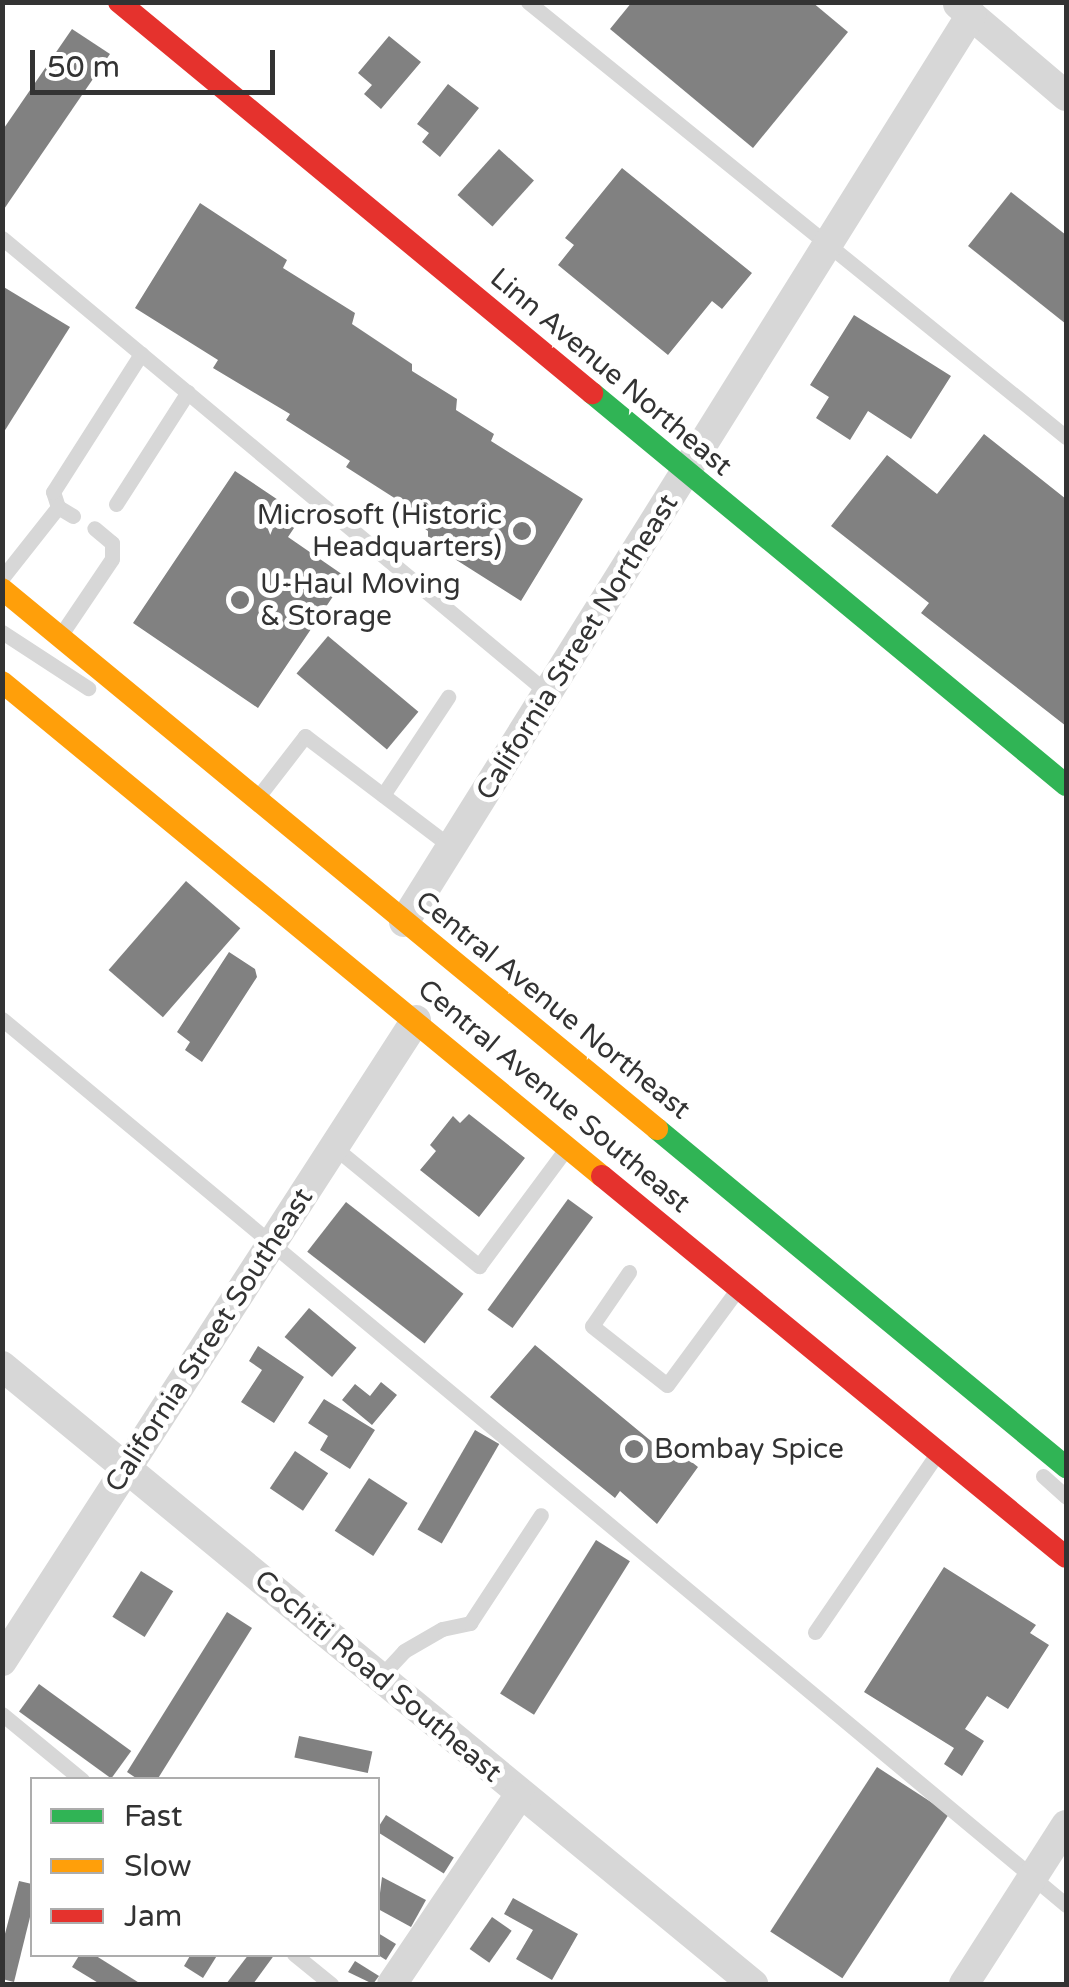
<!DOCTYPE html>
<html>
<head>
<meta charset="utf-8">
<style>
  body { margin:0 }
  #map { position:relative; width:1069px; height:1987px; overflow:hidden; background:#fff; font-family:"Varela Round",sans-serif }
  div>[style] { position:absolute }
  .building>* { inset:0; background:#818181; transform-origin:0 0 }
  .lane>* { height:15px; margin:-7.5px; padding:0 7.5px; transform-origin:7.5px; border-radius:7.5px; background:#d7d7d7 }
  .street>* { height:30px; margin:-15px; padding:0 15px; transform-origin:15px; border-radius:15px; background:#d7d7d7 }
  .fast>* { height:22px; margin:-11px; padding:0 11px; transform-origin:11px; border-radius:11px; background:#30b455 }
  .slow>* { height:22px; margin:-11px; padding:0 11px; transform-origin:11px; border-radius:11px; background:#ff9f0a }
  .jam>* { height:22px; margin:-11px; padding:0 11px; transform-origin:11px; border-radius:11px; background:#e5322d }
  .dots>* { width:28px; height:28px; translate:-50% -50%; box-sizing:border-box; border:5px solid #fff; border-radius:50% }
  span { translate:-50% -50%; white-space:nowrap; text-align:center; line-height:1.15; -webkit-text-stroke:10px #fff; paint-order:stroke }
  .street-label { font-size:28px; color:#333 }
  .poi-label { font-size:28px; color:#333 }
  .right { translate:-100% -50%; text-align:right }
  .left { translate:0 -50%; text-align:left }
  .frame { position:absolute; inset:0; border:5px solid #333; pointer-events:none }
  .legend { position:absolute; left:30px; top:1777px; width:350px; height:180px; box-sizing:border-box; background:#fff; border:2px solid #adadad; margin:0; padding:12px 18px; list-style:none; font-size:30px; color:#333 }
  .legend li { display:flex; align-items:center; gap:20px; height:50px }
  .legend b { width:50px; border:2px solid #adadad }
  .scale { position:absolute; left:30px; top:50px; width:245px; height:45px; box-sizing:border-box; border:5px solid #333; border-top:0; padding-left:12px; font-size:30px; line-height:35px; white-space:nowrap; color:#333; -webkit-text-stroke:8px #fff; paint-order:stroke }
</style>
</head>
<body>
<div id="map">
  <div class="building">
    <i style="clip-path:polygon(632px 2px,812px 2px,848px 32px,753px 148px,610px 29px)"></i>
    <i style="clip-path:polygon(72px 29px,110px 54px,2px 212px,2px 131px)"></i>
    <i style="clip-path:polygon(389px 36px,421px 62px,381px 109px,364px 94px,372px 85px,358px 73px)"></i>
    <i style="clip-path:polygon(448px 84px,479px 108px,440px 157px,422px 142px,429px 133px,417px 124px)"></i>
    <i style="left:499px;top:149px;width:47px;height:62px;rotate:42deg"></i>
    <i style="clip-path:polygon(622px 168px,752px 273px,722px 309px,712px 301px,668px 355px,558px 265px,574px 245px,565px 238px)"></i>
    <i style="clip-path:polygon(1011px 192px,1066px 235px,1066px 324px,968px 246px)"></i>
    <i style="clip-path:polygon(200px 203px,287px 260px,283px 268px,355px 313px,352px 324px,412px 364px,412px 371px,457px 399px,456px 410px,494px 434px,491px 441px,583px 499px,521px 601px,428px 542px,428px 531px,394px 507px,396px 499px,346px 467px,350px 461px,286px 420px,290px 414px,213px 368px,218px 360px,135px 308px)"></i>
    <i style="clip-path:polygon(2px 286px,70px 327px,2px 435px)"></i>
    <i style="clip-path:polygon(854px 315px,951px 376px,911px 439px,868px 411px,850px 440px,816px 418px,829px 397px,810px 385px)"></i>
    <i style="clip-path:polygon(984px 434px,1066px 499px,1066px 726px,921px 613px,929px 603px,831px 526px,887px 455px,937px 494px)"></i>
    <i style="clip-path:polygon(235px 471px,302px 516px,288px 537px,346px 577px,258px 708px,133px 623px)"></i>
    <i style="left:328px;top:636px;width:118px;height:49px;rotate:40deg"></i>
    <i style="left:186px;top:881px;width:72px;height:118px;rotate:41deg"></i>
    <i style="clip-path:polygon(229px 952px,255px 969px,257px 977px,202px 1062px,185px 1050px,190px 1042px,177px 1032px)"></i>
    <i style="clip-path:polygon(469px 1114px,525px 1158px,479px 1217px,420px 1170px,436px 1151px,430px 1145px,453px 1116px,460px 1123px)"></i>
    <i style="left:568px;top:1199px;width:31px;height:137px;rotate:36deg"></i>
    <i style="left:346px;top:1202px;width:149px;height:63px;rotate:38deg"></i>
    <i style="left:309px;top:1308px;width:62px;height:38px;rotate:40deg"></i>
    <i style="clip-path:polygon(535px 1345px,657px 1446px,664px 1440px,698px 1467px,657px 1524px,620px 1491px,615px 1498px,490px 1397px)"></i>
    <i style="clip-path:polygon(258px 1346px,304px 1377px,274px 1423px,241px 1402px,262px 1370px,249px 1361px)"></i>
    <i style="clip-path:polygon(381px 1382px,397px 1395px,372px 1425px,342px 1400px,355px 1384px,370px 1396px)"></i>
    <i style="clip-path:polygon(324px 1399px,375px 1430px,350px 1469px,320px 1450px,328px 1436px,308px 1423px)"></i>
    <i style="left:475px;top:1430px;width:28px;height:115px;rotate:30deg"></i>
    <i style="left:295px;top:1451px;width:40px;height:45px;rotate:34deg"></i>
    <i style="left:369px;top:1478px;width:46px;height:63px;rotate:33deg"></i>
    <i style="left:596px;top:1540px;width:40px;height:181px;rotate:32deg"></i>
    <i style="clip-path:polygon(944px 1567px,1036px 1625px,1030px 1633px,1049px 1645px,1008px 1709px,987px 1696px,965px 1729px,984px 1741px,962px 1776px,944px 1764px,954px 1748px,864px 1692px)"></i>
    <i style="left:141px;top:1571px;width:38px;height:54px;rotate:32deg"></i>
    <i style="clip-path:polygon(227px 1612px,252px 1628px,157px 1780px,139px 1780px,127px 1772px)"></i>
    <i style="left:39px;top:1684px;width:114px;height:34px;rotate:36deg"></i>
    <i style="left:299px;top:1736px;width:75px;height:22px;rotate:12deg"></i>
    <i style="left:877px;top:1767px;width:86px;height:196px;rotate:33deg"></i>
    <i style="left:386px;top:1815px;width:80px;height:19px;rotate:32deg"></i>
    <i style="clip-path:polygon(382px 1877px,426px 1900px,411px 1927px,378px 1909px)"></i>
    <i style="clip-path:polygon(19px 1881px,32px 1884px,32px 1909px,14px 1982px,2px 1979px,2px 1945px)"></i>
    <i style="clip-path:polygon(513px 1898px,578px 1934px,552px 1980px,516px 1959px,533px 1930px,504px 1914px)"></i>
    <i style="left:492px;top:1917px;width:24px;height:39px;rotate:35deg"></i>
    <i style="clip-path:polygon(378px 1933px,396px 1944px,386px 1960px,378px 1955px)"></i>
    <i style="clip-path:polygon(80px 1954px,93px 1954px,141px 1984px,100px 1984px,72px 1967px)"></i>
    <i style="clip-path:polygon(191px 1954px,218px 1954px,203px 1978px,184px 1966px)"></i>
    <i style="clip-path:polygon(249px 1954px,275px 1954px,253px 1984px,226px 1984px)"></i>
    <i style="clip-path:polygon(355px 1961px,379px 1976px,373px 1984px,348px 1972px)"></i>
  </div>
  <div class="lane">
    <i style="left:528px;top:2px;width:692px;rotate:38.96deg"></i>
    <i style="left:2px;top:238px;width:711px;rotate:39.81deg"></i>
    <i style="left:116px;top:504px;width:133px;rotate:-57.3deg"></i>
    <i style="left:73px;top:516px;width:17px;rotate:-149deg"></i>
    <i style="left:58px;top:507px;width:16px;rotate:-108deg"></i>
    <i style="left:53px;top:492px;width:164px;rotate:-57.5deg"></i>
    <i style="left:2px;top:578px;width:90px;rotate:-51.7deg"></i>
    <i style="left:2px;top:632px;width:103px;rotate:33.1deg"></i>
    <i style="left:62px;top:633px;width:89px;rotate:-56deg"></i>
    <i style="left:112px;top:559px;width:16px;rotate:-90deg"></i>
    <i style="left:112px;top:543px;width:23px;rotate:-140deg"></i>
    <i style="left:261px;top:793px;width:72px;rotate:-52.3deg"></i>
    <i style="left:305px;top:736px;width:183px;rotate:37.2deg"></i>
    <i style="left:383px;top:795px;width:118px;rotate:-56.4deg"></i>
    <i style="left:2px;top:1019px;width:1385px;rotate:39.78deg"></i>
    <i style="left:334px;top:1147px;width:188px;rotate:39.4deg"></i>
    <i style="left:479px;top:1266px;width:146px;rotate:-53.4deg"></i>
    <i style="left:629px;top:1272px;width:65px;rotate:124.4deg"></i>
    <i style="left:592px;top:1326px;width:95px;rotate:38.2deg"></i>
    <i style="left:667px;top:1385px;width:118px;rotate:-53.6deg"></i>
    <i style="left:1043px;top:1476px;width:31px;rotate:42deg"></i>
    <i style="left:815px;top:1632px;width:214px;rotate:-55.6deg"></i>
    <i style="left:380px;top:1677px;width:35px;rotate:-47deg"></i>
    <i style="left:404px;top:1651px;width:44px;rotate:-30.1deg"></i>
    <i style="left:442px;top:1629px;width:29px;rotate:-12deg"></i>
    <i style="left:470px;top:1623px;width:129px;rotate:-56.7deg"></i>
    <i style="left:2px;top:1714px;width:104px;rotate:39.5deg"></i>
    <i style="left:294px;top:1954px;width:48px;rotate:39deg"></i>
  </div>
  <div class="street">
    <i style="left:958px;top:4px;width:142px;rotate:40.4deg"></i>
    <i style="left:404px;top:922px;width:1070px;rotate:-57.99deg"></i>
    <i style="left:2px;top:1366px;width:973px;rotate:39.45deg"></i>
    <i style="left:2px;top:1661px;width:763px;rotate:-57.14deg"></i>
    <i style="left:392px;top:1984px;width:229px;rotate:-56deg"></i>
    <i style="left:964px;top:1984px;width:189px;rotate:-57.3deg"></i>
  </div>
  <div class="fast">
    <i style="left:592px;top:393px;width:615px;rotate:39.59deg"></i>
    <i style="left:657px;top:1129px;width:531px;rotate:39.57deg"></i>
  </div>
  <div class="slow">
    <i style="left:2px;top:589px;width:849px;rotate:39.5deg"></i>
    <i style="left:2px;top:682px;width:777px;rotate:39.47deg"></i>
  </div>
  <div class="jam">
    <i style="left:119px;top:2px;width:614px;rotate:39.58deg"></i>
    <i style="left:602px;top:1176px;width:600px;rotate:39.39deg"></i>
  </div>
  <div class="dots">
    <i style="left:522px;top:531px;background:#7a7a7a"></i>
    <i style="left:240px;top:600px;background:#7a7a7a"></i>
    <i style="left:634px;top:1449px;background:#7a7a7a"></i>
  </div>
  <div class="street-label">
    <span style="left:611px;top:372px;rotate:40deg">Linn Avenue Northeast</span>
    <span style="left:577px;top:647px;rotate:-58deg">California Street Northeast</span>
    <span style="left:553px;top:1005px;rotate:39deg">Central Avenue Northeast</span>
    <span style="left:554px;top:1096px;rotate:40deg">Central Avenue Southeast</span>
    <span style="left:209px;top:1340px;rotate:-57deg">California Street Southeast</span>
    <span style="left:378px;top:1676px;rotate:40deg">Cochiti Road Southeast</span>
  </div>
  <div class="poi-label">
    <span class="right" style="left:502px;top:531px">Microsoft (Historic<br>Headquarters)</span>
    <span class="left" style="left:260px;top:600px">U-Haul Moving<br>&amp; Storage</span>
    <span class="left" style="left:654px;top:1449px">Bombay Spice</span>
  </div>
  <div class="frame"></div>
  <ul class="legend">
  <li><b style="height:12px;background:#30b455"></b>Fast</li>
  <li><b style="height:12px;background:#ff9f0a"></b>Slow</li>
  <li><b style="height:12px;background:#e5322d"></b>Jam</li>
  </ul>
  <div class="scale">50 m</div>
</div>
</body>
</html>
